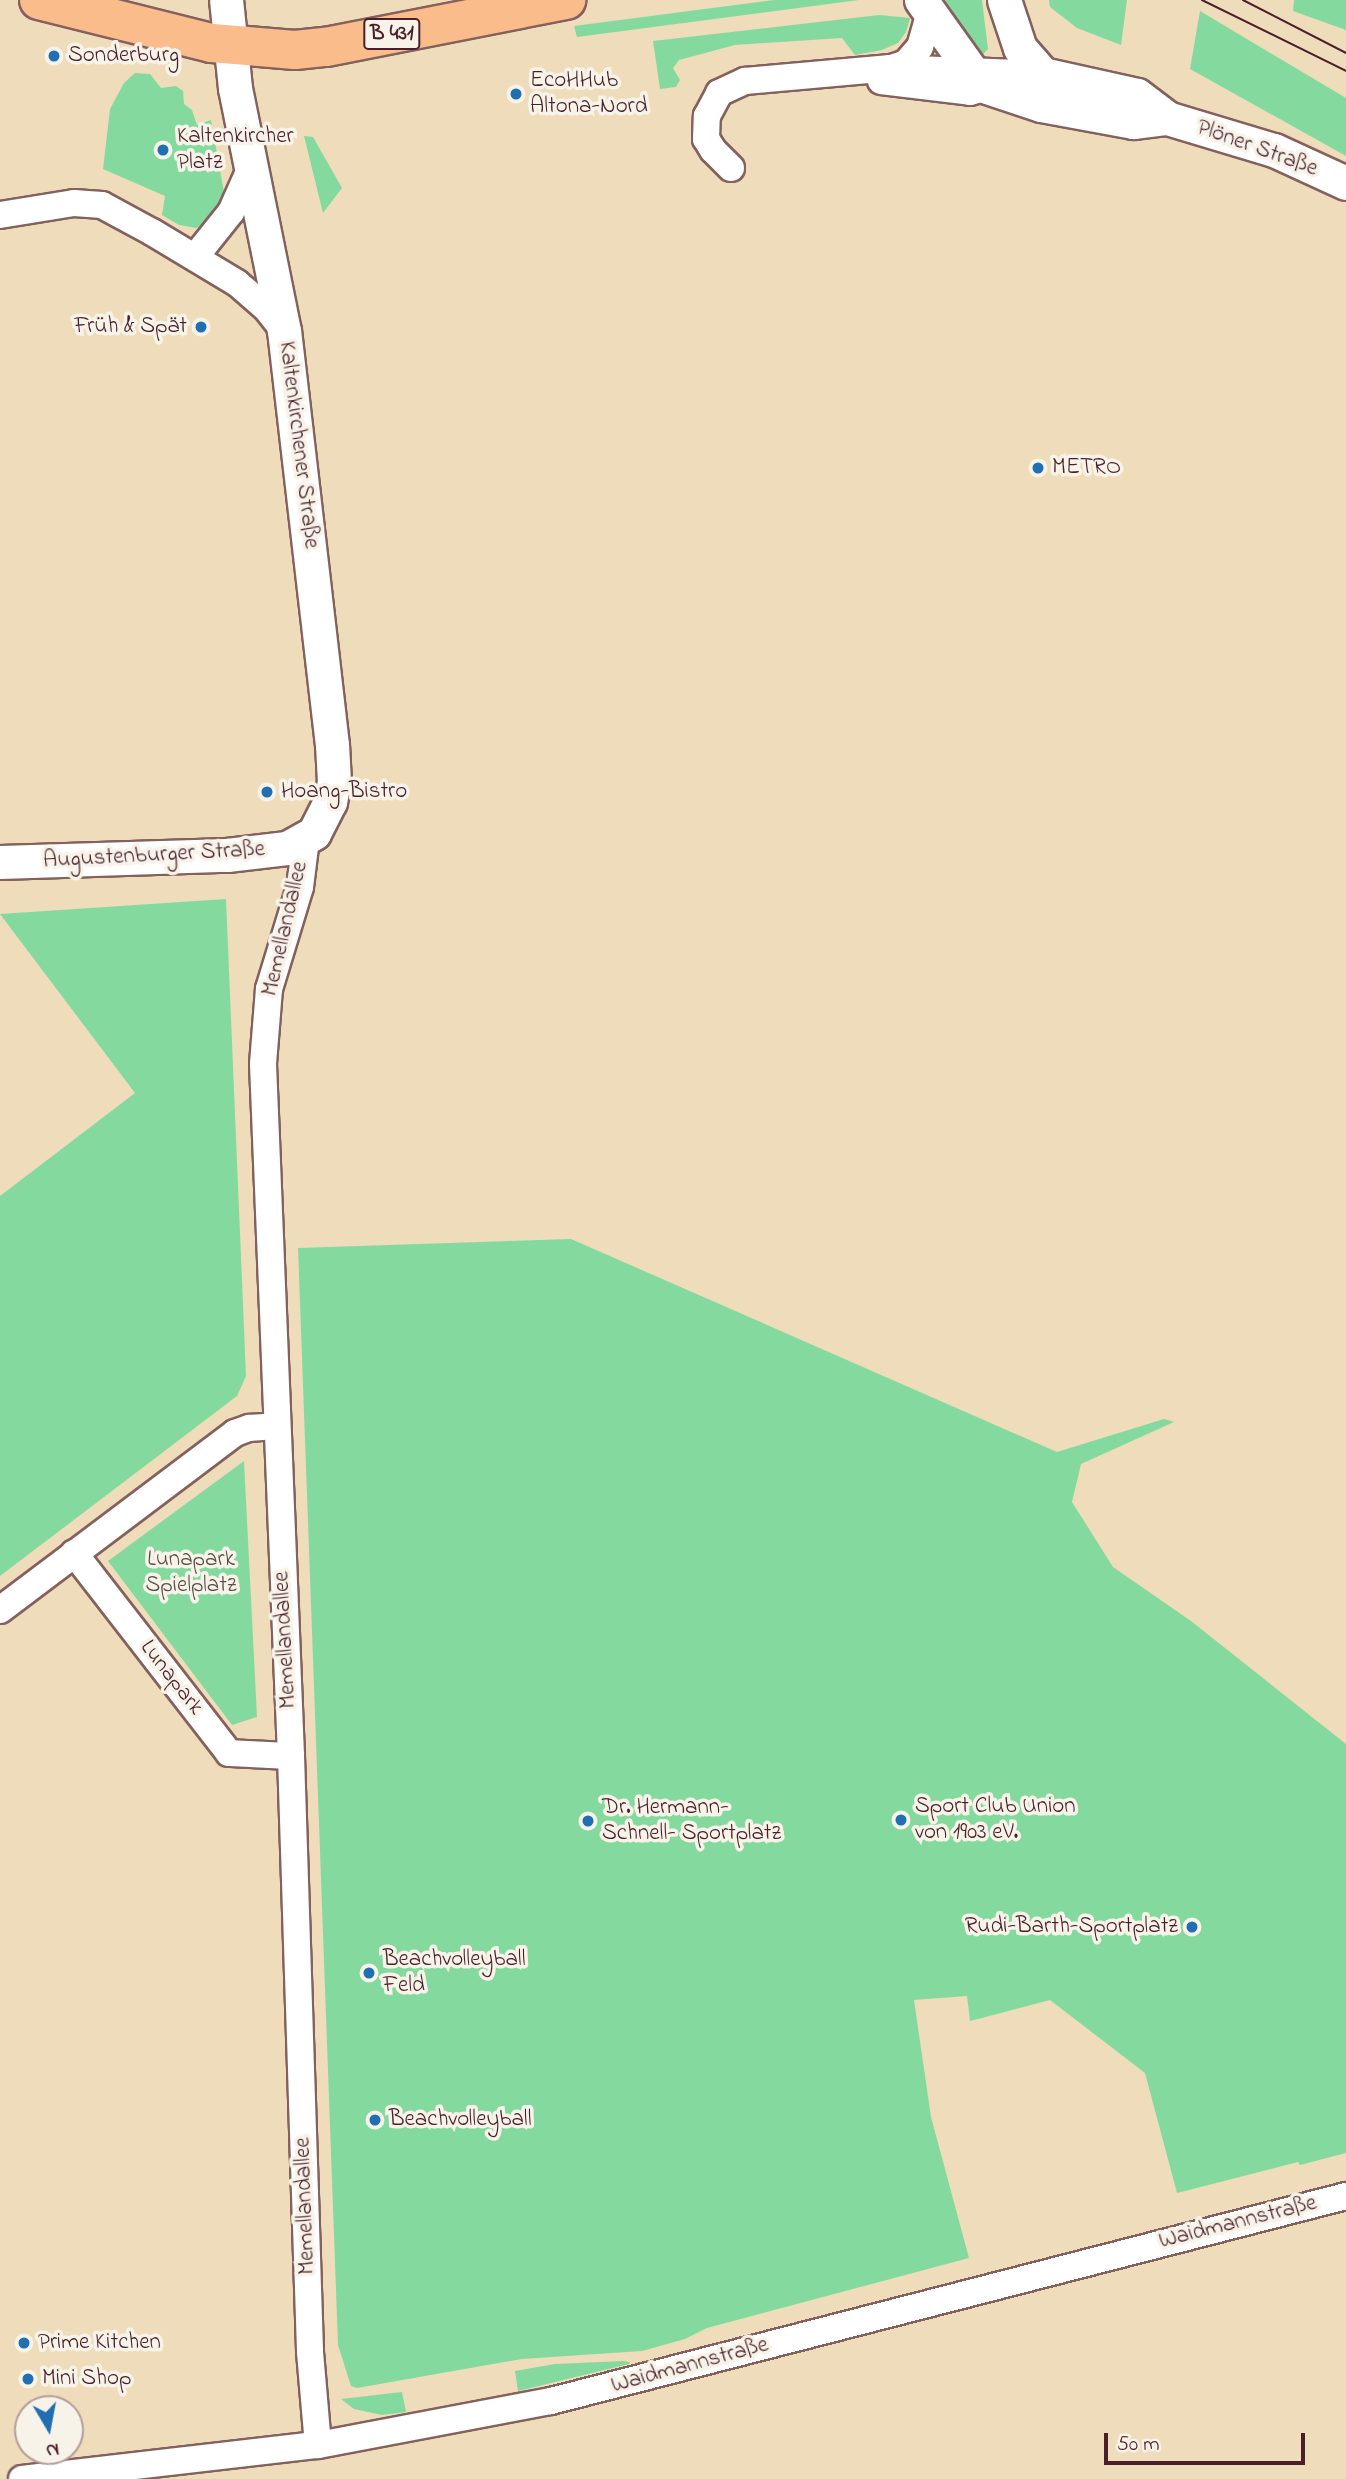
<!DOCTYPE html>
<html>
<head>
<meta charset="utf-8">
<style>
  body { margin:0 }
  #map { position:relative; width:1346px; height:2479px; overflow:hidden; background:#efdcbb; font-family:"Indie Flower",sans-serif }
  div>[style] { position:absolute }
  .green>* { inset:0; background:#84da9e }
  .roads { filter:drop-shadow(2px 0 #84615d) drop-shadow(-2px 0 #84615d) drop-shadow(0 2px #84615d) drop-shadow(0 -2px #84615d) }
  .minor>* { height:26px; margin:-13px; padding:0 13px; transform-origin:13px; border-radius:13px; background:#fff }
  .tertiary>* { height:33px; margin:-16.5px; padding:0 16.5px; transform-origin:16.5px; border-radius:16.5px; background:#fff }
  .primary>* { height:38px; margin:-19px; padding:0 19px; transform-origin:19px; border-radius:19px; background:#f9bc8a }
  .tram>* { height:2px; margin:-1px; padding:0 1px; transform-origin:1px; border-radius:1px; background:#4a1f2b }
  .dots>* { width:19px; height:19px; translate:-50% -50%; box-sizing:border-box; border:4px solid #f7f3e8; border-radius:50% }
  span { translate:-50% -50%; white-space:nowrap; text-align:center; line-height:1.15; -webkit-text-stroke:7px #f7f3e8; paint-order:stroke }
  .shield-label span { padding:2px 5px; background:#f7f3e8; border:2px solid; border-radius:5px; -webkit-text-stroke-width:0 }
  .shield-label { font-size:21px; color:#4a1f2b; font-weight:700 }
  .poi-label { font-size:23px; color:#4a1f2b }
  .left { translate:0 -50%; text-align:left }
  .right { translate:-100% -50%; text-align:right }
  .street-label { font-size:23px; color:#4a1f2b }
  .park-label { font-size:23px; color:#584e48 }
  .north { position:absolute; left:14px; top:2395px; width:70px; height:70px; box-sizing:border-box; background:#f7f3e8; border:2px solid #b29e9c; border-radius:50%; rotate:170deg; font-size:19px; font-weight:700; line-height:28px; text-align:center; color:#4a1f2b }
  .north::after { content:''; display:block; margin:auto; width:24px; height:32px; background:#1f6fb2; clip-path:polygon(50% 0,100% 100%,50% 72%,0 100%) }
  .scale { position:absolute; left:1104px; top:2433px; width:201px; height:32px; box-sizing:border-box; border:4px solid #4a1f2b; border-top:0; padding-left:9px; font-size:21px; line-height:24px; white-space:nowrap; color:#4a1f2b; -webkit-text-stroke:5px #f7f3e8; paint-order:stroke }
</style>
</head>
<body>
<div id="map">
  <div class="green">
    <i style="clip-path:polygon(774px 0,859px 0,577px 37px,574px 26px)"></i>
    <i style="clip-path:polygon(946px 0,982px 0,988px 49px,979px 58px,941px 4px)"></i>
    <i style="clip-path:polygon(1049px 0,1127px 0,1121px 45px,1077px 28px,1050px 7px)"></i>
    <i style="clip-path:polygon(1294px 0,1346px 0,1346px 30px,1293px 11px)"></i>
    <i style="clip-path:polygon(1200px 11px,1346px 98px,1346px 156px,1190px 69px)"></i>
    <i style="clip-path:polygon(879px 15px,910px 18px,906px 32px,898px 43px,882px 50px,855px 55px,842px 38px,735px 45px,679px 60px,673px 68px,680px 80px,676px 87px,660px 89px,653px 41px)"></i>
    <i style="clip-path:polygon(135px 73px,150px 74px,161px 88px,176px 86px,183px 91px,184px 104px,192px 110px,197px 125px,211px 120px,224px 192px,224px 206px,210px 222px,196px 228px,179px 225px,162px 215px,165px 196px,103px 169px,110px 109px,124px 83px)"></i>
    <i style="clip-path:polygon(304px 136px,313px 137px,342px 188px,323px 213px)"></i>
    <i style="clip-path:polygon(226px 899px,246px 1376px,237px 1396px,0 1576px,0 1196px,135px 1093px,0 914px)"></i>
    <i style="clip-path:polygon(571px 1239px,1057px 1452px,1164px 1419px,1174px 1422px,1081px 1464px,1072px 1502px,1113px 1567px,1191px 1621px,1346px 1744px,1346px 2153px,1300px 2165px,1298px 2162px,1177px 2193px,1145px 2073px,1050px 2000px,970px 2021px,967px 1996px,914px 2000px,931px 2117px,969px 2258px,707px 2328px,685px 2339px,642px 2351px,522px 2359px,357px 2388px,351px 2386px,338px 2345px,298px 1248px)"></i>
    <i style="clip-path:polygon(244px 1461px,257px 1717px,232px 1725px,108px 1561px)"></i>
    <i style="clip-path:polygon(623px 2361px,630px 2362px,629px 2364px,518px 2391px,515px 2371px,555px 2364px)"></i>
    <i style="clip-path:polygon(402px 2392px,406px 2412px,382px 2415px,354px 2409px,341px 2399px)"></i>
  </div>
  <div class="roads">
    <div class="minor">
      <i style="left:891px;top:68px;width:16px;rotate:-18deg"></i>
      <i style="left:906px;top:63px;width:21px;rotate:-49deg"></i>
      <i style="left:920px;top:47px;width:37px;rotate:-74deg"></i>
      <i style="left:881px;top:81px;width:90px;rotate:7deg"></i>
      <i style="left:970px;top:92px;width:18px;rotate:-16deg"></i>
      <i style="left:987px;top:87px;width:14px;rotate:-45deg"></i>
      <i style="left:731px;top:168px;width:25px;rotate:-135deg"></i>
      <i style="left:713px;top:150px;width:13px;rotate:-122deg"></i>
      <i style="left:706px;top:139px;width:23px;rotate:-88deg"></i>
      <i style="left:707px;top:116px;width:26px;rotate:-62deg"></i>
      <i style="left:719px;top:93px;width:29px;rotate:-25deg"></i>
      <i style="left:745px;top:81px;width:146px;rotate:-5.1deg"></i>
      <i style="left:890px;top:68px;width:153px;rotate:2.2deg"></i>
      <i style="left:0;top:215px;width:75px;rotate:-9.2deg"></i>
      <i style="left:74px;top:203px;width:28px;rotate:4deg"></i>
      <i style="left:102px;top:205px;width:57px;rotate:28.4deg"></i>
      <i style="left:152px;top:232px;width:99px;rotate:31deg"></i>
      <i style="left:237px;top:283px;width:38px;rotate:41deg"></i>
      <i style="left:266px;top:308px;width:28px;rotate:52deg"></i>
      <i style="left:195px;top:257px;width:58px;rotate:-51.3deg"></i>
      <i style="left:231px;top:212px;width:49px;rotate:-66deg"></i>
      <i style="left:306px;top:839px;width:48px;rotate:97.1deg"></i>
      <i style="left:300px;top:887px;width:107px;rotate:106.9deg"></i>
      <i style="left:269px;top:989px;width:75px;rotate:94.6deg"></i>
      <i style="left:263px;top:1064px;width:693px;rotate:87.68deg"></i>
      <i style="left:291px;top:1756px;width:596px;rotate:88.17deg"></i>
      <i style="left:310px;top:2352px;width:93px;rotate:85.1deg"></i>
      <i style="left:74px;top:1553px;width:253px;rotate:52.2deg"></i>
      <i style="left:229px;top:1753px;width:62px;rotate:2.8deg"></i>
      <i style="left:0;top:1610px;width:294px;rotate:-37deg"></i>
      <i style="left:235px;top:1433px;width:15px;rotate:-20deg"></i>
      <i style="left:249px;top:1428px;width:27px;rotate:-4deg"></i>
      <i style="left:22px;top:2479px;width:298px;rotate:-6.6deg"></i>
      <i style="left:318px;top:2445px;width:237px;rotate:-10.7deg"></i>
      <i style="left:551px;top:2401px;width:821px;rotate:-14.46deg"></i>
    </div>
    <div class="tertiary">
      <i style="left:921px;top:0;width:86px;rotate:54.5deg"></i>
      <i style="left:971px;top:70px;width:23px;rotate:47deg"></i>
      <i style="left:987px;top:87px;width:57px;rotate:18.4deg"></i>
      <i style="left:1041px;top:105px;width:94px;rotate:10.5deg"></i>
      <i style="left:1133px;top:122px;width:34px;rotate:-7deg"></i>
      <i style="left:1004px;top:0;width:51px;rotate:71.6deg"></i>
      <i style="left:1020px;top:48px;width:35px;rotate:49deg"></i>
      <i style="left:1043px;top:74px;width:96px;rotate:12.6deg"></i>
      <i style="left:1137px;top:95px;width:38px;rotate:37deg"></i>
      <i style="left:1167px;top:118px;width:112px;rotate:16.7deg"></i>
      <i style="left:1274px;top:150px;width:79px;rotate:24.6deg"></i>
      <i style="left:0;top:862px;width:227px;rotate:-1.8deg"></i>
      <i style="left:227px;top:855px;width:60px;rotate:-6.7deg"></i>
      <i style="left:287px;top:848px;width:31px;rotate:-29deg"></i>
      <i style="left:314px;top:833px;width:35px;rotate:-63deg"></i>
      <i style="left:330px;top:802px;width:20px;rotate:-79deg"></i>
      <i style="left:334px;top:782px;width:37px;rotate:-93deg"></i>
      <i style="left:332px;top:745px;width:417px;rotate:-96.6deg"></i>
      <i style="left:284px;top:331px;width:248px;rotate:-101.4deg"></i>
      <i style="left:235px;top:88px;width:88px;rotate:-95.8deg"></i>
    </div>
    <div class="primary">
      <i style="left:39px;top:0;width:178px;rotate:14deg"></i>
      <i style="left:212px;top:43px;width:83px;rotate:4.8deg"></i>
      <i style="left:295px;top:50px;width:31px;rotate:-6deg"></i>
      <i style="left:326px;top:47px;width:245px;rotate:-11.1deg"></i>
    </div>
  </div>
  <div class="tram">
    <i style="left:1202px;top:0;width:161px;rotate:26.2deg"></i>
    <i style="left:1243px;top:0;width:116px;rotate:27.2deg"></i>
  </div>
  <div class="dots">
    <i style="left:54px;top:56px;background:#1f6fb2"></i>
    <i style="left:516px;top:94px;background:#1f6fb2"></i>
    <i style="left:163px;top:150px;background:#1f6fb2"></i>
    <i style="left:201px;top:327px;background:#1f6fb2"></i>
    <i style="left:1038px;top:468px;background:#1f6fb2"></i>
    <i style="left:267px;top:792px;background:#1f6fb2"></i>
    <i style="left:901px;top:1820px;background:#1f6fb2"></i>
    <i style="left:588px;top:1821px;background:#1f6fb2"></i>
    <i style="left:1192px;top:1927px;background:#1f6fb2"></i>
    <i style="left:369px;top:1973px;background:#1f6fb2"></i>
    <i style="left:375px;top:2120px;background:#1f6fb2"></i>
    <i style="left:24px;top:2343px;background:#1f6fb2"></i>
    <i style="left:28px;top:2379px;background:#1f6fb2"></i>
  </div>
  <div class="shield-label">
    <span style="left:392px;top:34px">B 431</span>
  </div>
  <div class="poi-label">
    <span class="left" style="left:68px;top:56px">Sonderburg</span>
    <span class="left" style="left:530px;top:94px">EcoHHub<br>Altona-Nord</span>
    <span class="left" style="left:177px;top:150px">Kaltenkircher<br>Platz</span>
    <span class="right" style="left:187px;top:327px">Früh &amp; Spät</span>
    <span class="left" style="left:1052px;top:468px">METRO</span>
    <span class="left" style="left:281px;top:792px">Hoang-Bistro</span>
    <span class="left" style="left:915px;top:1820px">Sport Club Union<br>von 1903 eV.</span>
    <span class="left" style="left:602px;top:1821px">Dr. Hermann-<br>Schnell- Sportplatz</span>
    <span class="right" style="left:1178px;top:1927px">Rudi-Barth-Sportplatz</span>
    <span class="left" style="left:383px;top:1973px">Beachvolleyball<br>Feld</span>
    <span class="left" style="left:389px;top:2120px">Beachvolleyball</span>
    <span class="left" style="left:38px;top:2343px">Prime Kitchen</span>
    <span class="left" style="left:42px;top:2379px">Mini Shop</span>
  </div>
  <div class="street-label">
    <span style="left:1257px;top:149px;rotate:20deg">Plöner Straße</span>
    <span style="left:298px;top:445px;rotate:83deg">Kaltenkirchener Straße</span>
    <span style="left:154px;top:856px;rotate:-3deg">Augustenburger Straße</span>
    <span style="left:286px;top:929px;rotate:-77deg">Memellandallee</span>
    <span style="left:286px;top:1640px;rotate:-93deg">Memellandallee</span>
    <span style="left:171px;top:1678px;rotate:52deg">Lunapark</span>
    <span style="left:306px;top:2206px;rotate:-92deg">Memellandallee</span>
    <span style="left:1238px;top:2223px;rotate:-14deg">Waidmannstraße</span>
    <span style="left:690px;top:2366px;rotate:-15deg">Waidmannstraße</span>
  </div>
  <div class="park-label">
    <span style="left:191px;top:1573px">Lunapark<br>Spielplatz</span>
  </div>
  <div class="north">N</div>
  <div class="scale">50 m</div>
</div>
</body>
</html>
